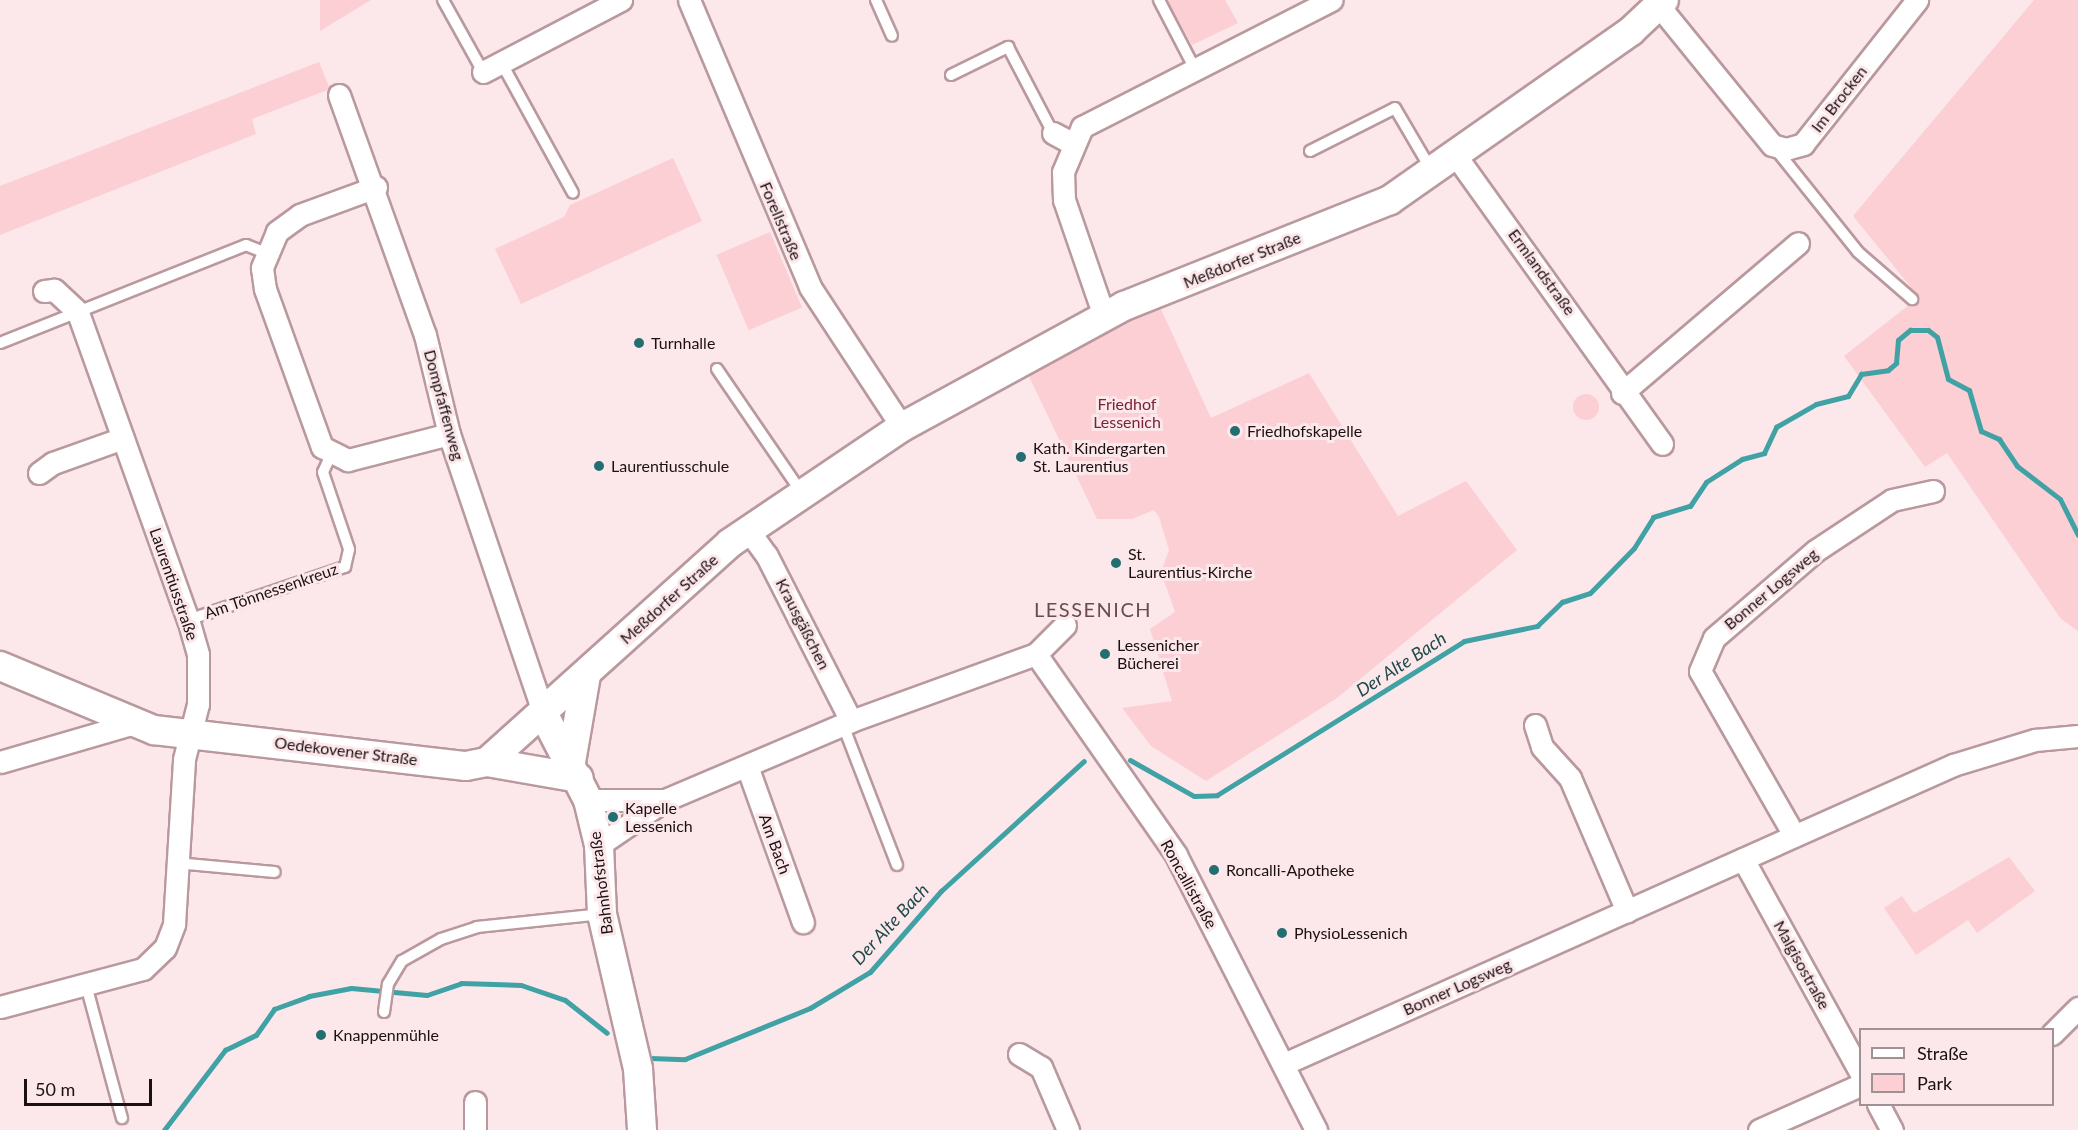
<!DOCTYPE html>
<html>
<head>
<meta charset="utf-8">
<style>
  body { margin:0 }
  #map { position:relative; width:2078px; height:1130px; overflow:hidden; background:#fce7ea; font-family:Lato,sans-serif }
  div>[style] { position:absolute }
  .green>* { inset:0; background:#fccfd5; transform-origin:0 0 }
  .round { border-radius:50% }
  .stream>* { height:5px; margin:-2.5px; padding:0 2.5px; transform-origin:2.5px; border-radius:2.5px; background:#41a2a5 }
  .roads { filter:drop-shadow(2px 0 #b9999e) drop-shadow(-2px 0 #b9999e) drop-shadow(0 2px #b9999e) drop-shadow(0 -2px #b9999e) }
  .lane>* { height:10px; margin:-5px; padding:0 5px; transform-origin:5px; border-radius:5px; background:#fff }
  .street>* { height:21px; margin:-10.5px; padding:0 10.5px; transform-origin:10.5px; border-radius:10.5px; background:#fff }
  .secondary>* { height:28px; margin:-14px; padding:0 14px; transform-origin:14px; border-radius:14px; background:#fff }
  .dots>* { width:16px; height:16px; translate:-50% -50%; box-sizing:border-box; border:3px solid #fce7ea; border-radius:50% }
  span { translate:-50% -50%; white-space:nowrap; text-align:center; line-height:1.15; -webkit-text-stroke:6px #fce7ea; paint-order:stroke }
  .street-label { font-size:16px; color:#1b1012 }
  .poi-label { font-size:16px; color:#1b1012 }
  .left { translate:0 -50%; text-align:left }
  .park-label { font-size:16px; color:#79233a }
  .water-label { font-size:18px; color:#1e4a4b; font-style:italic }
  .quarter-label { font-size:20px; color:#684c50; letter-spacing:1.5px }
  .legend { position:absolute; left:1859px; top:1028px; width:195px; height:78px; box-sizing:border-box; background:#fce7ea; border:2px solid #a29194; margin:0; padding:8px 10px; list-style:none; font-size:18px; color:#1b1012 }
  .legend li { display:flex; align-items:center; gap:12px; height:30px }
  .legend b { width:30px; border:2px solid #a29194 }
  .scale { position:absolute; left:24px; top:1079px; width:128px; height:27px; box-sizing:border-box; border:3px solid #1b1012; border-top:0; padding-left:8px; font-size:18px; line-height:21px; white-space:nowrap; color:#1b1012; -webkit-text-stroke:4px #fce7ea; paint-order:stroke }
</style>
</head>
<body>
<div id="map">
  <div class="green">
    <i style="clip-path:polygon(320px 0,371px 0,320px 31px)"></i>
    <i style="clip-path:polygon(1167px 0,1225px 0,1238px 23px,1192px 45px)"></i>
    <i style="clip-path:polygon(2034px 0,2078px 0,2078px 631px,2061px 619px,1947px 453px,1925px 467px,1844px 356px,1919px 297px,1853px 216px)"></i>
    <i style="clip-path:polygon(319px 62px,330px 89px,252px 119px,256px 134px,0 235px,0 186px)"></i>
    <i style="clip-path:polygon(673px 158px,702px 221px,521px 304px,495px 249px,564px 217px,570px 205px)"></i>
    <i style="left:770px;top:232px;width:82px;height:58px;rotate:67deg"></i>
    <i style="clip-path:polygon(1160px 307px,1211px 418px,1309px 373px,1398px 516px,1466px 481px,1517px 550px,1337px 698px,1206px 781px,1151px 746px,1122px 708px,1172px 701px,1150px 629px,1175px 612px,1161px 572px,1169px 550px,1159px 517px,1154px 510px,1132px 519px,1097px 519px,1026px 370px)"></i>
    <i class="round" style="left:1573px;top:394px;width:26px;height:26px"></i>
    <i style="clip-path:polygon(2009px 857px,2035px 891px,1977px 933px,1968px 920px,1916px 955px,1884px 908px,1902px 896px,1914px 913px)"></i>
  </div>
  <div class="stream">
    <i style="left:1130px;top:760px;width:73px;rotate:29.4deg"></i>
    <i style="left:1194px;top:796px;width:23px;rotate:-2deg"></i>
    <i style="left:1217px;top:795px;width:291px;rotate:-31.9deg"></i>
    <i style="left:1464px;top:641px;width:75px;rotate:-11.6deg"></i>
    <i style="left:1537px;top:626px;width:35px;rotate:-44deg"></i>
    <i style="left:1562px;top:602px;width:29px;rotate:-18deg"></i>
    <i style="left:1590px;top:593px;width:63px;rotate:-45.6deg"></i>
    <i style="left:1634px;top:548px;width:36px;rotate:-58deg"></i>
    <i style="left:1653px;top:517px;width:39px;rotate:-17deg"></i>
    <i style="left:1690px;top:506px;width:29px;rotate:-56deg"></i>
    <i style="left:1706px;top:482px;width:43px;rotate:-32.6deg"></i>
    <i style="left:1742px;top:459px;width:23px;rotate:-15deg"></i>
    <i style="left:1764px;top:453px;width:29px;rotate:-65deg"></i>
    <i style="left:1776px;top:427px;width:46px;rotate:-29.9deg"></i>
    <i style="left:1816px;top:404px;width:33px;rotate:-14deg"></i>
    <i style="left:1848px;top:396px;width:26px;rotate:-59deg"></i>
    <i style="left:1861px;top:374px;width:27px;rotate:-8deg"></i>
    <i style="left:1888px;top:370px;width:11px;rotate:-41deg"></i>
    <i style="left:1896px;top:363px;width:23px;rotate:-85deg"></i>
    <i style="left:1898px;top:340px;width:16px;rotate:-40deg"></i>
    <i style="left:1910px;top:330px;width:18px"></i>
    <i style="left:1928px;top:330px;width:11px;rotate:38deg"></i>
    <i style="left:1937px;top:337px;width:43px;rotate:75.3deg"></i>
    <i style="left:1948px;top:379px;width:24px;rotate:28deg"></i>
    <i style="left:1969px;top:390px;width:43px;rotate:73.7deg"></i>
    <i style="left:1981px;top:431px;width:20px;rotate:24deg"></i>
    <i style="left:1999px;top:439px;width:32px;rotate:56deg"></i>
    <i style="left:2017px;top:466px;width:54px;rotate:37.5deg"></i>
    <i style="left:2060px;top:499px;width:40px;rotate:63.4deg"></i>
    <i style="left:650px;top:1058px;width:35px;rotate:2deg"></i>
    <i style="left:685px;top:1059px;width:135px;rotate:-22.2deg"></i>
    <i style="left:810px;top:1008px;width:70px;rotate:-31deg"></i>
    <i style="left:870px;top:972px;width:108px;rotate:-48.8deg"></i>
    <i style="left:941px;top:891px;width:193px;rotate:-42.3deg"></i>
    <i style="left:164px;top:1130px;width:101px;rotate:-52.7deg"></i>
    <i style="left:225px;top:1050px;width:34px;rotate:-26deg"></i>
    <i style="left:256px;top:1035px;width:32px;rotate:-55deg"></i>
    <i style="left:274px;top:1009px;width:37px;rotate:-20deg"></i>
    <i style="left:309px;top:996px;width:43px;rotate:-10.8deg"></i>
    <i style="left:351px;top:988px;width:76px;rotate:5.3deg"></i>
    <i style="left:427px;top:995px;width:36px;rotate:-19deg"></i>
    <i style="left:461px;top:983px;width:60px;rotate:1.9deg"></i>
    <i style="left:521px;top:985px;width:46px;rotate:18.8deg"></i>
    <i style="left:565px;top:1000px;width:53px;rotate:38.2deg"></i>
  </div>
  <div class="roads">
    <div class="lane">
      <i style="left:443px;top:0;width:82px;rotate:60.9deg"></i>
      <i style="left:876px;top:0;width:39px;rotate:66deg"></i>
      <i style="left:1159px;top:0;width:80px;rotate:62.5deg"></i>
      <i style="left:501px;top:62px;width:149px;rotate:61.2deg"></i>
      <i style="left:951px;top:75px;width:64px;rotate:-26.2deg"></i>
      <i style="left:1008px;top:47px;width:97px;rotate:62.4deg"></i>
      <i style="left:1774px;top:147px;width:134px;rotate:51.3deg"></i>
      <i style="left:1858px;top:252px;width:72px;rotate:41deg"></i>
      <i style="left:1310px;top:151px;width:95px;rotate:-26.8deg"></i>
      <i style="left:1395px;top:108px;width:73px;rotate:59.6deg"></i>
      <i style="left:0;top:343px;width:265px;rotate:-21.7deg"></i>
      <i style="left:246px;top:245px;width:22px;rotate:22deg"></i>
      <i style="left:717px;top:369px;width:150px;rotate:55.6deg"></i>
      <i style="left:188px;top:620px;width:166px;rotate:-18.7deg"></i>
      <i style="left:345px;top:567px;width:18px;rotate:-77deg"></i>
      <i style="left:349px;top:549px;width:81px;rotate:-108.7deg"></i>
      <i style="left:323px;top:472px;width:19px;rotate:-65deg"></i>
      <i style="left:843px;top:725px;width:150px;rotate:68.9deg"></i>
      <i style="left:176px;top:863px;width:99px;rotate:5.2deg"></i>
      <i style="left:86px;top:985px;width:138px;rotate:74.9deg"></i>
      <i style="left:384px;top:1012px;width:28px;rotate:-82deg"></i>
      <i style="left:388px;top:984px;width:27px;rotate:-59deg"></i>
      <i style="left:402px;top:961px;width:45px;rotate:-29.4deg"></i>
      <i style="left:441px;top:939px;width:38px;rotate:-18deg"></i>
      <i style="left:477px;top:927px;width:126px;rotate:-5.9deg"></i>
    </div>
    <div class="street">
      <i style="left:689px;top:0;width:311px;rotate:67.1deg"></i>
      <i style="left:810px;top:287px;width:168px;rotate:56.7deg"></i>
      <i style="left:1659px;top:6px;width:179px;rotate:50.9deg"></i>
      <i style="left:1772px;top:145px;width:15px;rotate:16deg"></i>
      <i style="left:1786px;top:149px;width:18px;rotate:-16deg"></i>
      <i style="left:1803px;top:144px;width:184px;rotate:-51.6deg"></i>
      <i style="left:483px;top:72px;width:156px;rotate:-27.6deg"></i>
      <i style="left:339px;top:95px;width:255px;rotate:70.3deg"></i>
      <i style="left:425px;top:335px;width:102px;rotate:76.4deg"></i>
      <i style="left:449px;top:434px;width:297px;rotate:71.3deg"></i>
      <i style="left:1053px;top:133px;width:21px;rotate:28deg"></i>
      <i style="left:1456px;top:156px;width:354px;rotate:54.4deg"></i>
      <i style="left:376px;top:187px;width:81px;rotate:159.8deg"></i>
      <i style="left:300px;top:215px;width:29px;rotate:144deg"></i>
      <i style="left:277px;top:232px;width:39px;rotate:113deg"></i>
      <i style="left:262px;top:268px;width:21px;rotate:82deg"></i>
      <i style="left:265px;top:289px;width:168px;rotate:70.2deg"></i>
      <i style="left:322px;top:447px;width:29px;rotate:27deg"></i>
      <i style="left:348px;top:460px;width:104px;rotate:-14.4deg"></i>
      <i style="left:1104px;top:316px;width:123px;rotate:-109deg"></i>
      <i style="left:1064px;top:200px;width:28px;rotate:-92deg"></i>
      <i style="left:1063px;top:172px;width:49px;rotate:-67.1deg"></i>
      <i style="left:1082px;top:127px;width:280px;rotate:-27deg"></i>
      <i style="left:1622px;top:393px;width:231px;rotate:-40.4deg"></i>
      <i style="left:39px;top:473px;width:17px;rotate:-36deg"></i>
      <i style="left:53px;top:463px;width:74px;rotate:-19.7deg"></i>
      <i style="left:748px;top:530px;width:32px;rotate:54deg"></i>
      <i style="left:767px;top:556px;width:185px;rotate:63deg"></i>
      <i style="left:1036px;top:654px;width:245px;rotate:55.1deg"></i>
      <i style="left:1176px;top:855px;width:309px;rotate:63deg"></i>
      <i style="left:1535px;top:725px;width:23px;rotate:72deg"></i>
      <i style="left:1542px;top:747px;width:42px;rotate:47.9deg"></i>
      <i style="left:1570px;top:778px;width:145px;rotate:66.8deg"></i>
      <i style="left:0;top:762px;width:136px;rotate:-16.2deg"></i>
      <i style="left:747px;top:766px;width:166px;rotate:70.3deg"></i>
      <i style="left:588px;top:800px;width:77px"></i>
      <i style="left:1794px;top:835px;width:189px;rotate:-119.8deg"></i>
      <i style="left:1700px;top:671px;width:36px;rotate:-67deg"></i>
      <i style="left:1714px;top:638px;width:133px;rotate:-40.7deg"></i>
      <i style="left:1815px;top:551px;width:92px;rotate:-33.5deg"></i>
      <i style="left:1892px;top:500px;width:42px;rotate:-12.4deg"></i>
      <i style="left:599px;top:845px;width:80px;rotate:-34.3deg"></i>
      <i style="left:665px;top:800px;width:202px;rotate:-23deg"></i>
      <i style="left:851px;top:721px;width:197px;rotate:-19.9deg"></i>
      <i style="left:1036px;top:654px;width:41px;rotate:-45deg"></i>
      <i style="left:1743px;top:859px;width:243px;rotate:61.2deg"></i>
      <i style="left:0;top:1007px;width:148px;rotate:-14.9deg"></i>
      <i style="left:143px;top:969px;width:30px;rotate:-44deg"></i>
      <i style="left:165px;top:948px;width:26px;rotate:-69deg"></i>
      <i style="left:174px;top:924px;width:165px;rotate:-86.5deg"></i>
      <i style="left:184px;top:759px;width:57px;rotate:-75.7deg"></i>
      <i style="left:198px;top:704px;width:50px;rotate:-90deg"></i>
      <i style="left:198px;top:654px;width:35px;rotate:-106deg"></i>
      <i style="left:188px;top:620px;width:327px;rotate:-109.7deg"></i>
      <i style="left:78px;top:312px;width:33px;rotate:-137deg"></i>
      <i style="left:54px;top:290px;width:10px;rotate:174deg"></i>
      <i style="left:2052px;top:1034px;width:37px;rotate:-45deg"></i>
      <i style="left:1019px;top:1054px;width:26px;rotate:31deg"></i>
      <i style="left:1041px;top:1067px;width:69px;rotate:66.8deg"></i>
      <i style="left:1286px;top:1063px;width:731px;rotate:-24.07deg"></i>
      <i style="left:1953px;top:765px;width:86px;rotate:-17deg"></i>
      <i style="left:2035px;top:740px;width:43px;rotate:-5.3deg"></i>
      <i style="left:475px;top:1102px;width:28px;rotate:90deg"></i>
      <i style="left:1878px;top:1104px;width:30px;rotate:62deg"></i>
      <i style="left:1759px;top:1130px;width:111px;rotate:-24deg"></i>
    </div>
    <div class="secondary">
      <i style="left:0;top:666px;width:167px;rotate:22.6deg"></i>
      <i style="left:154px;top:730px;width:314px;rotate:6.6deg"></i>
      <i style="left:466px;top:766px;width:21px;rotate:-11deg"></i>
      <i style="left:487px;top:762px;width:327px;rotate:-42deg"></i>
      <i style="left:730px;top:543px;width:207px;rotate:-34deg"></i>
      <i style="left:902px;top:427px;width:253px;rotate:-28.6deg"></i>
      <i style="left:1124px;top:306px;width:286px;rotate:-21.7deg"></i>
      <i style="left:1390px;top:200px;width:294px;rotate:-35deg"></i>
      <i style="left:1631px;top:31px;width:45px;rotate:-43.2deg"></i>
      <i style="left:544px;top:715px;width:96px;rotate:62.6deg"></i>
      <i style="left:588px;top:800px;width:46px;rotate:76.3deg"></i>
      <i style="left:599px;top:845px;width:69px;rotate:87.5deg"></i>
      <i style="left:602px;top:914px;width:159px;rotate:76.9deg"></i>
      <i style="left:638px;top:1069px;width:61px;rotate:86.2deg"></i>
      <i style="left:487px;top:762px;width:93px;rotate:9.9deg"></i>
      <i style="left:571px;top:762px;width:88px;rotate:-80.2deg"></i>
    </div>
  </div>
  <div class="dots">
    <i style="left:639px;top:343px;background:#236e71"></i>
    <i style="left:1235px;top:431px;background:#236e71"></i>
    <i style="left:1021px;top:457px;background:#236e71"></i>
    <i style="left:599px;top:466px;background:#236e71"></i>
    <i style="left:1116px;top:563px;background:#236e71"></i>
    <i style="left:1105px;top:654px;background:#236e71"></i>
    <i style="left:613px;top:817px;background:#236e71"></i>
    <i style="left:1214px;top:870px;background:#236e71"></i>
    <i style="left:1282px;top:933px;background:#236e71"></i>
    <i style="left:321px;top:1035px;background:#236e71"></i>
  </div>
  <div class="street-label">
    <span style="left:1839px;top:99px;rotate:-52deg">Im Brocken</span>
    <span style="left:781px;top:221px;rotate:67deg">Forellstraße</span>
    <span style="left:1242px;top:260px;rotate:-22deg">Meßdorfer Straße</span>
    <span style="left:1542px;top:272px;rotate:54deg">Ermlandstraße</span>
    <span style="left:444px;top:405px;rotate:75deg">Dompfaffenweg</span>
    <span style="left:174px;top:584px;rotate:71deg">Laurentiusstraße</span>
    <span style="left:1771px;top:589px;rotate:-40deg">Bonner Logsweg</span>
    <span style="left:271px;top:591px;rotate:-19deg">Am Tönnessenkreuz</span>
    <span style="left:669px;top:599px;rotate:-42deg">Meßdorfer Straße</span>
    <span style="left:803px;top:624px;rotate:63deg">Krausgäßchen</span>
    <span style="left:346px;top:751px;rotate:7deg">Oedekovener Straße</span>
    <span style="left:775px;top:844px;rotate:70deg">Am Bach</span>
    <span style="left:601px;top:883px;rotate:-97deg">Bahnhofstraße</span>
    <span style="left:1189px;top:884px;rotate:61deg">Roncallistraße</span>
    <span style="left:1802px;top:965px;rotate:61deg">Malgisostraße</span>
    <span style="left:1457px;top:987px;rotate:-24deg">Bonner Logsweg</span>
  </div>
  <div class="poi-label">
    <span class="left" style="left:651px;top:343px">Turnhalle</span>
    <span class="left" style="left:1247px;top:431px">Friedhofskapelle</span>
    <span class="left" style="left:1033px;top:457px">Kath. Kindergarten<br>St. Laurentius</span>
    <span class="left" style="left:611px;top:466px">Laurentiusschule</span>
    <span class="left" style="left:1128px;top:563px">St.<br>Laurentius-Kirche</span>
    <span class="left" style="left:1117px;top:654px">Lessenicher<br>Bücherei</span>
    <span class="left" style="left:625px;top:817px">Kapelle<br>Lessenich</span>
    <span class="left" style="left:1226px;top:870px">Roncalli-Apotheke</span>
    <span class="left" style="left:1294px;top:933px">PhysioLessenich</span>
    <span class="left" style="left:333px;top:1035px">Knappenmühle</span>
  </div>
  <div class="park-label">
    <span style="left:1127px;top:413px">Friedhof<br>Lessenich</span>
  </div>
  <div class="water-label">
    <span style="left:1401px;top:664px;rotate:-33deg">Der Alte Bach</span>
    <span style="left:890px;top:924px;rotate:-47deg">Der Alte Bach</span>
  </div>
  <div class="quarter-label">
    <span style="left:1093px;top:609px">LESSENICH</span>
  </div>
  <ul class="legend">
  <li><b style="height:8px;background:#fff"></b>Straße</li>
  <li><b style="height:16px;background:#fccfd5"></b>Park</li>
  </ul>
  <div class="scale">50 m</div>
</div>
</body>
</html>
